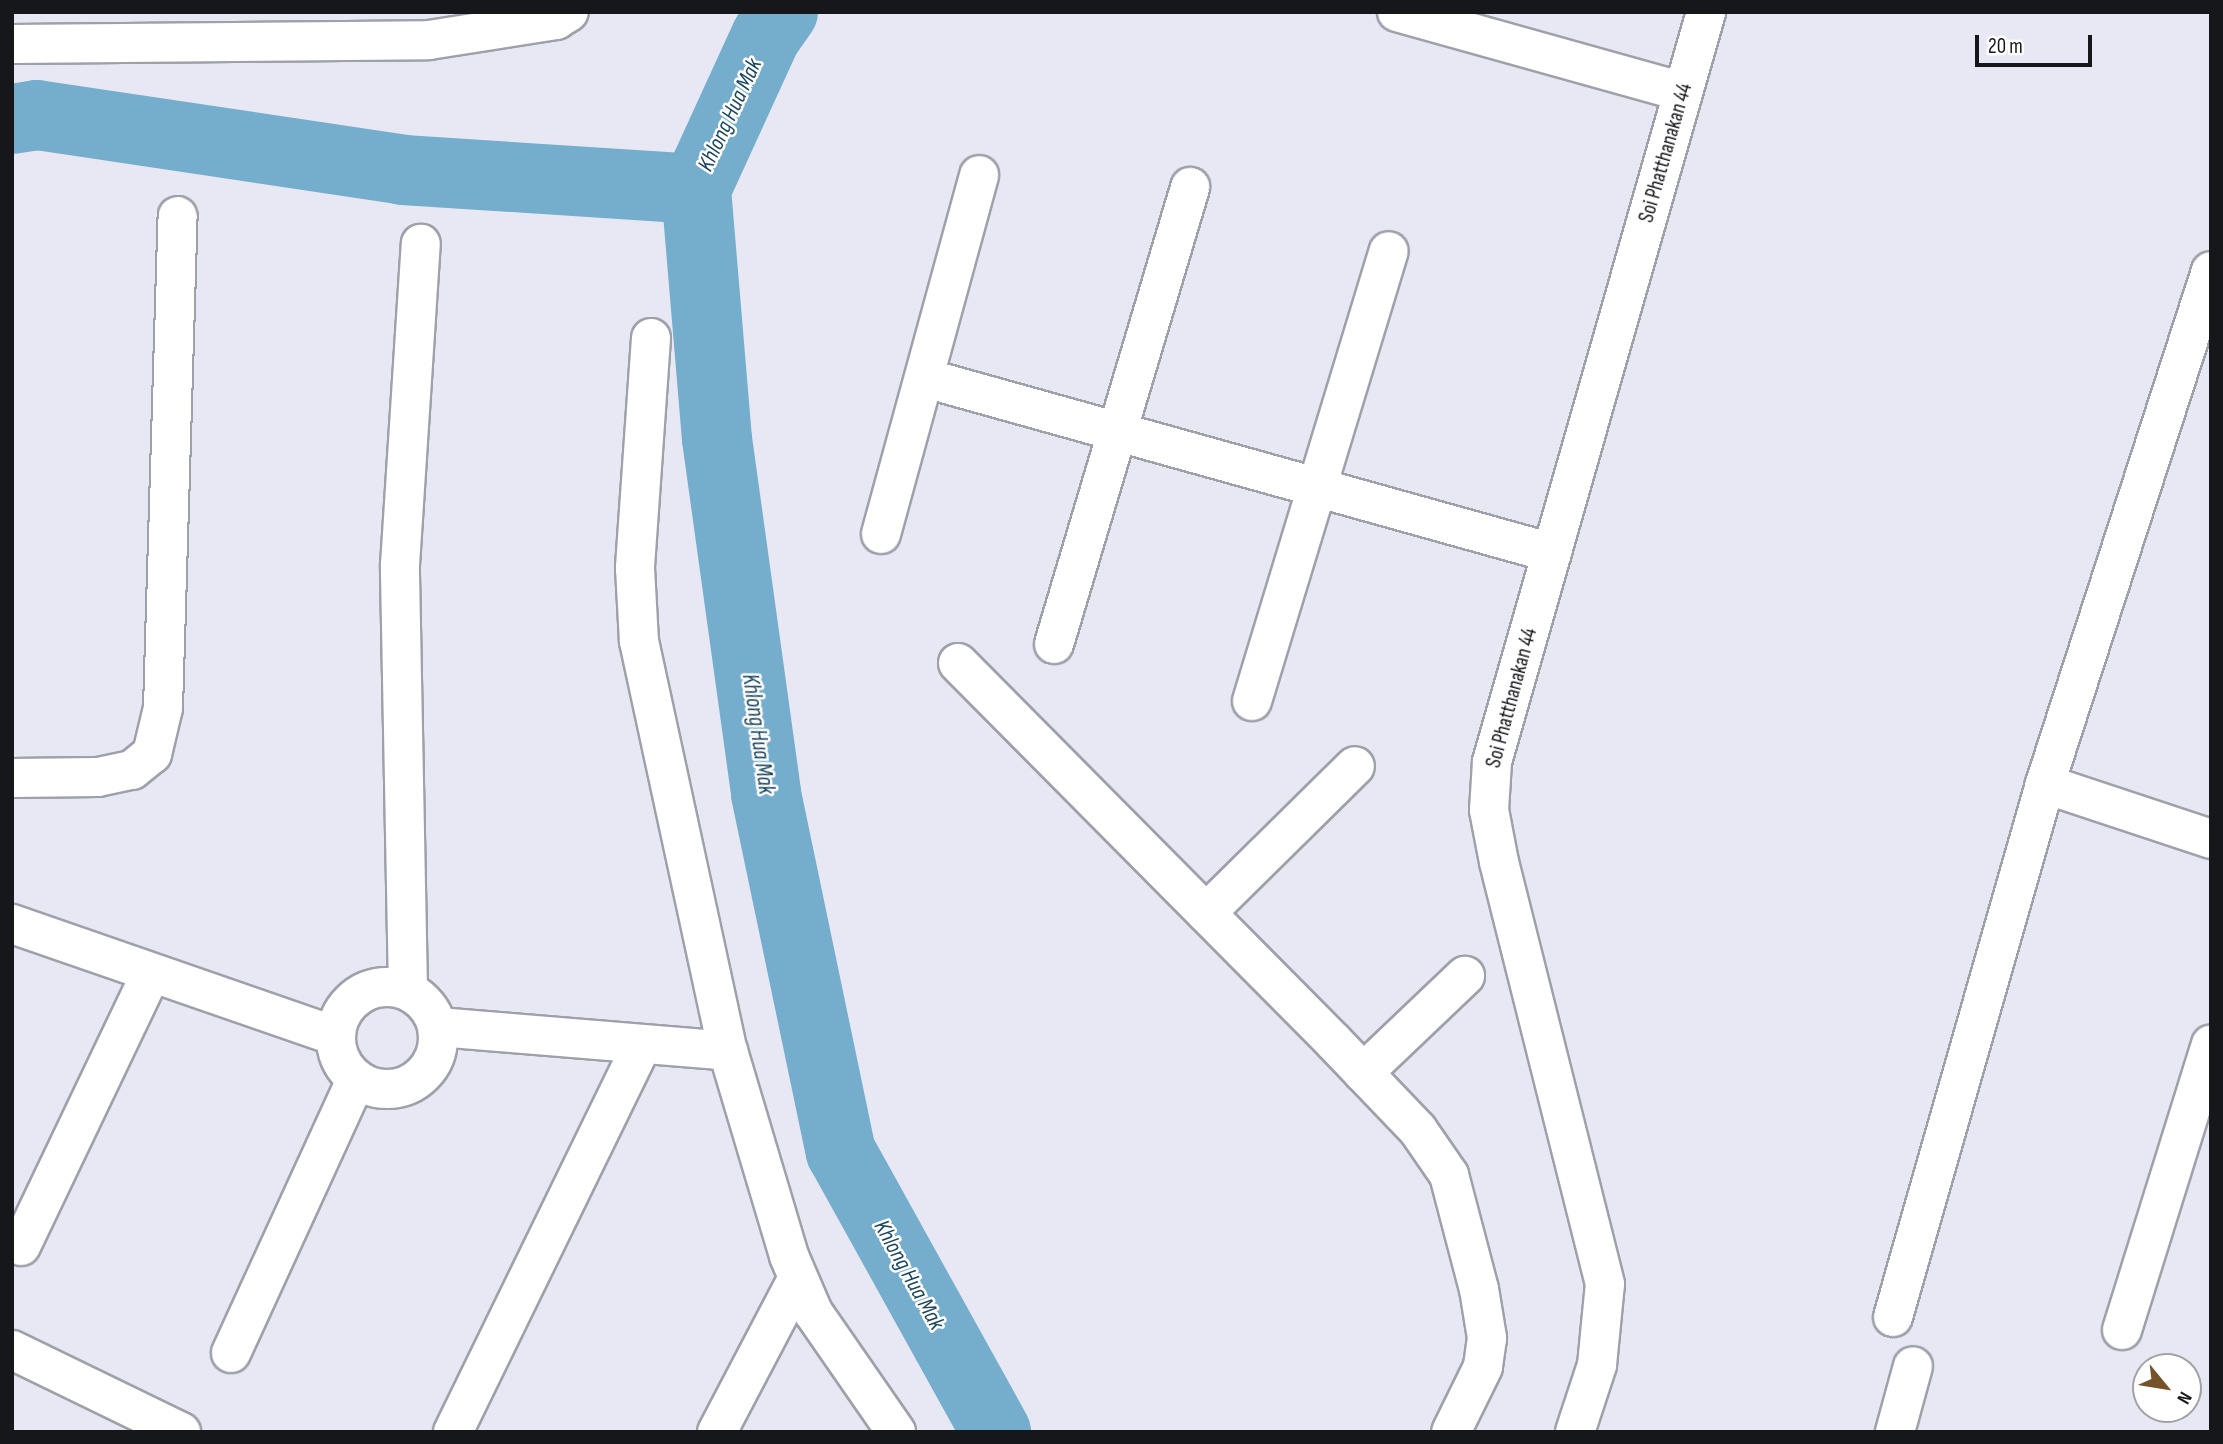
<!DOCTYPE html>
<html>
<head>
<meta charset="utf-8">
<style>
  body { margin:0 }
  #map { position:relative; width:2223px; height:1444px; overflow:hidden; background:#e7e8f3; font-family:"Sofia Sans Condensed",sans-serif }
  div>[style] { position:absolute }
  .river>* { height:70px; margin:-35px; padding:0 35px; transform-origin:35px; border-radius:35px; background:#75adcd }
  .roads { filter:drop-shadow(2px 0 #9ea0aa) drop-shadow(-2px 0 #9ea0aa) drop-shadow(0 2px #9ea0aa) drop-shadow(0 -2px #9ea0aa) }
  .minor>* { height:38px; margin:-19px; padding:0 19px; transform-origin:19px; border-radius:19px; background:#fff }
  .minor>.ring { margin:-19px; padding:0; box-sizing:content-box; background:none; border:38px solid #fff; border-radius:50% }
  span { translate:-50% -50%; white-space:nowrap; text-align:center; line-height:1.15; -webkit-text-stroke:5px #fff; paint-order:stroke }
  .street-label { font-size:21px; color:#16171b }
  .water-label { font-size:23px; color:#19465d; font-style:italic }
  .frame { position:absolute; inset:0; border:14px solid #16171b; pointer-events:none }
  .north { position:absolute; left:2132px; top:1353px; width:70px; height:70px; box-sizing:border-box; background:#fff; border:2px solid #a2a2a4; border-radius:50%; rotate:120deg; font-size:19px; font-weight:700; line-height:28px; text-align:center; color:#16171b }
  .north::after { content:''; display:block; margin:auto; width:24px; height:32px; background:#74532a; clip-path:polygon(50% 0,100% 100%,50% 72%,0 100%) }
  .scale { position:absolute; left:1975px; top:35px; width:117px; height:32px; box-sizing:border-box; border:4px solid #16171b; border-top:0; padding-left:9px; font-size:21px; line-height:24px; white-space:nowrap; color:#16171b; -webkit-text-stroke:5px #fff; paint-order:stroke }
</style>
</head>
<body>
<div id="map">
  <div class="river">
    <i style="left:783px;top:12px;width:29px;rotate:125deg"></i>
    <i style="left:766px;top:36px;width:168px;rotate:114.6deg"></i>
    <i style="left:696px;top:189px;width:251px;rotate:85.2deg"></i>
    <i style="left:717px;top:439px;width:358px;rotate:82.1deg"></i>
    <i style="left:766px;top:794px;width:366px;rotate:78.2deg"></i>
    <i style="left:841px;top:1152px;width:320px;rotate:61deg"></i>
    <i style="left:12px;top:119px;width:25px;rotate:-9deg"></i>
    <i style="left:37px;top:115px;width:370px;rotate:8.5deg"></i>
    <i style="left:403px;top:170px;width:294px;rotate:3.7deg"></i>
  </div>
  <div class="roads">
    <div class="minor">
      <i style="left:1397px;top:12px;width:297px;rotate:15.6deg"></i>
      <i style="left:12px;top:44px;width:417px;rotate:-0.5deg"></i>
      <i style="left:429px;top:40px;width:129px;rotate:-8.9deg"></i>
      <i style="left:556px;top:20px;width:15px;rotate:-32deg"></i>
      <i style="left:651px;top:338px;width:231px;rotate:94deg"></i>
      <i style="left:635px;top:568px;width:73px;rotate:86.9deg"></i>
      <i style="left:639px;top:641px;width:420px;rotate:77.8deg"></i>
      <i style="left:728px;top:1051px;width:214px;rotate:73.4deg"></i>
      <i style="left:789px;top:1256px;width:61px;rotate:66.8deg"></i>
      <i style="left:813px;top:1312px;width:146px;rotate:55.3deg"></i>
      <i style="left:925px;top:378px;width:651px;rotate:15.59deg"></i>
      <i style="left:881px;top:534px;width:372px;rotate:-74.7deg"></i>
      <i style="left:1054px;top:644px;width:477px;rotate:-73.4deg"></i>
      <i style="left:958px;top:663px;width:532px;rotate:45.23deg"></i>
      <i style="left:1333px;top:1041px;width:123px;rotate:46.3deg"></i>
      <i style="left:1418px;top:1130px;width:55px;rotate:55.4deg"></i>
      <i style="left:1449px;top:1175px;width:118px;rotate:75.3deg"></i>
      <i style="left:1479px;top:1289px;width:50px;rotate:80.7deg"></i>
      <i style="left:1487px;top:1338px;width:29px;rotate:98deg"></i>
      <i style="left:1483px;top:1367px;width:72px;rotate:116.2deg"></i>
      <i style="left:1252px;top:701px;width:470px;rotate:-73.1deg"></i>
      <i style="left:12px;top:778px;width:86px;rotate:-0.7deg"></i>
      <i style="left:98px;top:777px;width:35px;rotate:-12deg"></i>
      <i style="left:132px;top:770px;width:26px;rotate:-39deg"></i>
      <i style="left:152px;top:754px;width:47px;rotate:-76.6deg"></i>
      <i style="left:163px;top:708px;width:492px;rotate:-88.3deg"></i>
      <i style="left:2045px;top:784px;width:175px;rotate:18.3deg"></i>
      <i style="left:1206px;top:913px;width:209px;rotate:-44.6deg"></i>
      <i style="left:12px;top:924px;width:342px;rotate:19.1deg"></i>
      <i class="ring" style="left:336px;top:987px;width:64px;height:64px"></i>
      <i style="left:408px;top:990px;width:425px;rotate:-91.1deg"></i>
      <i style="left:400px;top:565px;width:322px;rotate:-86.3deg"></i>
      <i style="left:439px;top:1027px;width:290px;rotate:4.7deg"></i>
      <i style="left:1363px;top:1073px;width:141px;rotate:-43.6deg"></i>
      <i style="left:21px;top:1246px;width:302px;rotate:-64.5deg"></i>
      <i style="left:1893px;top:1317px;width:554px;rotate:-74.08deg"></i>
      <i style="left:2045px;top:784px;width:539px;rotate:-72.07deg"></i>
      <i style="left:2122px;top:1330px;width:299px;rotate:-72.7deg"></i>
      <i style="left:12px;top:1350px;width:188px;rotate:25.9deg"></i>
      <i style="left:231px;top:1353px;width:300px;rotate:-65.4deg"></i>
      <i style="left:453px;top:1432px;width:429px;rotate:-64deg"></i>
      <i style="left:717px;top:1432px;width:174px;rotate:-62.3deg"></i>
      <i style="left:1575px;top:1432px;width:71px;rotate:-71.8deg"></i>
      <i style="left:1597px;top:1365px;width:81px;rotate:-84.4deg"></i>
      <i style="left:1605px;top:1284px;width:435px;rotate:-104.1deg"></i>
      <i style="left:1499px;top:862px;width:53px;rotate:-100.9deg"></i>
      <i style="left:1489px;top:810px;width:48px;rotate:-86.4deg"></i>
      <i style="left:1492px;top:762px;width:780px;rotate:-74.07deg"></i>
      <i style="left:1895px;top:1432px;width:68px;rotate:-74.7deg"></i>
    </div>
  </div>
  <div class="street-label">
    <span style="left:1666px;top:153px;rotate:-74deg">Soi Phatthanakan 44</span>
    <span style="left:1512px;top:698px;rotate:-75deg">Soi Phatthanakan 44</span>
  </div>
  <div class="water-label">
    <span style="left:730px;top:115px;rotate:-65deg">Khlong Hua Mak</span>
    <span style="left:758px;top:734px;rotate:82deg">Khlong Hua Mak</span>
    <span style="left:909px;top:1275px;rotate:61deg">Khlong Hua Mak</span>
  </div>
  <div class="frame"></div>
  <div class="north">N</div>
  <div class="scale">20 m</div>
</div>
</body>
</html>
